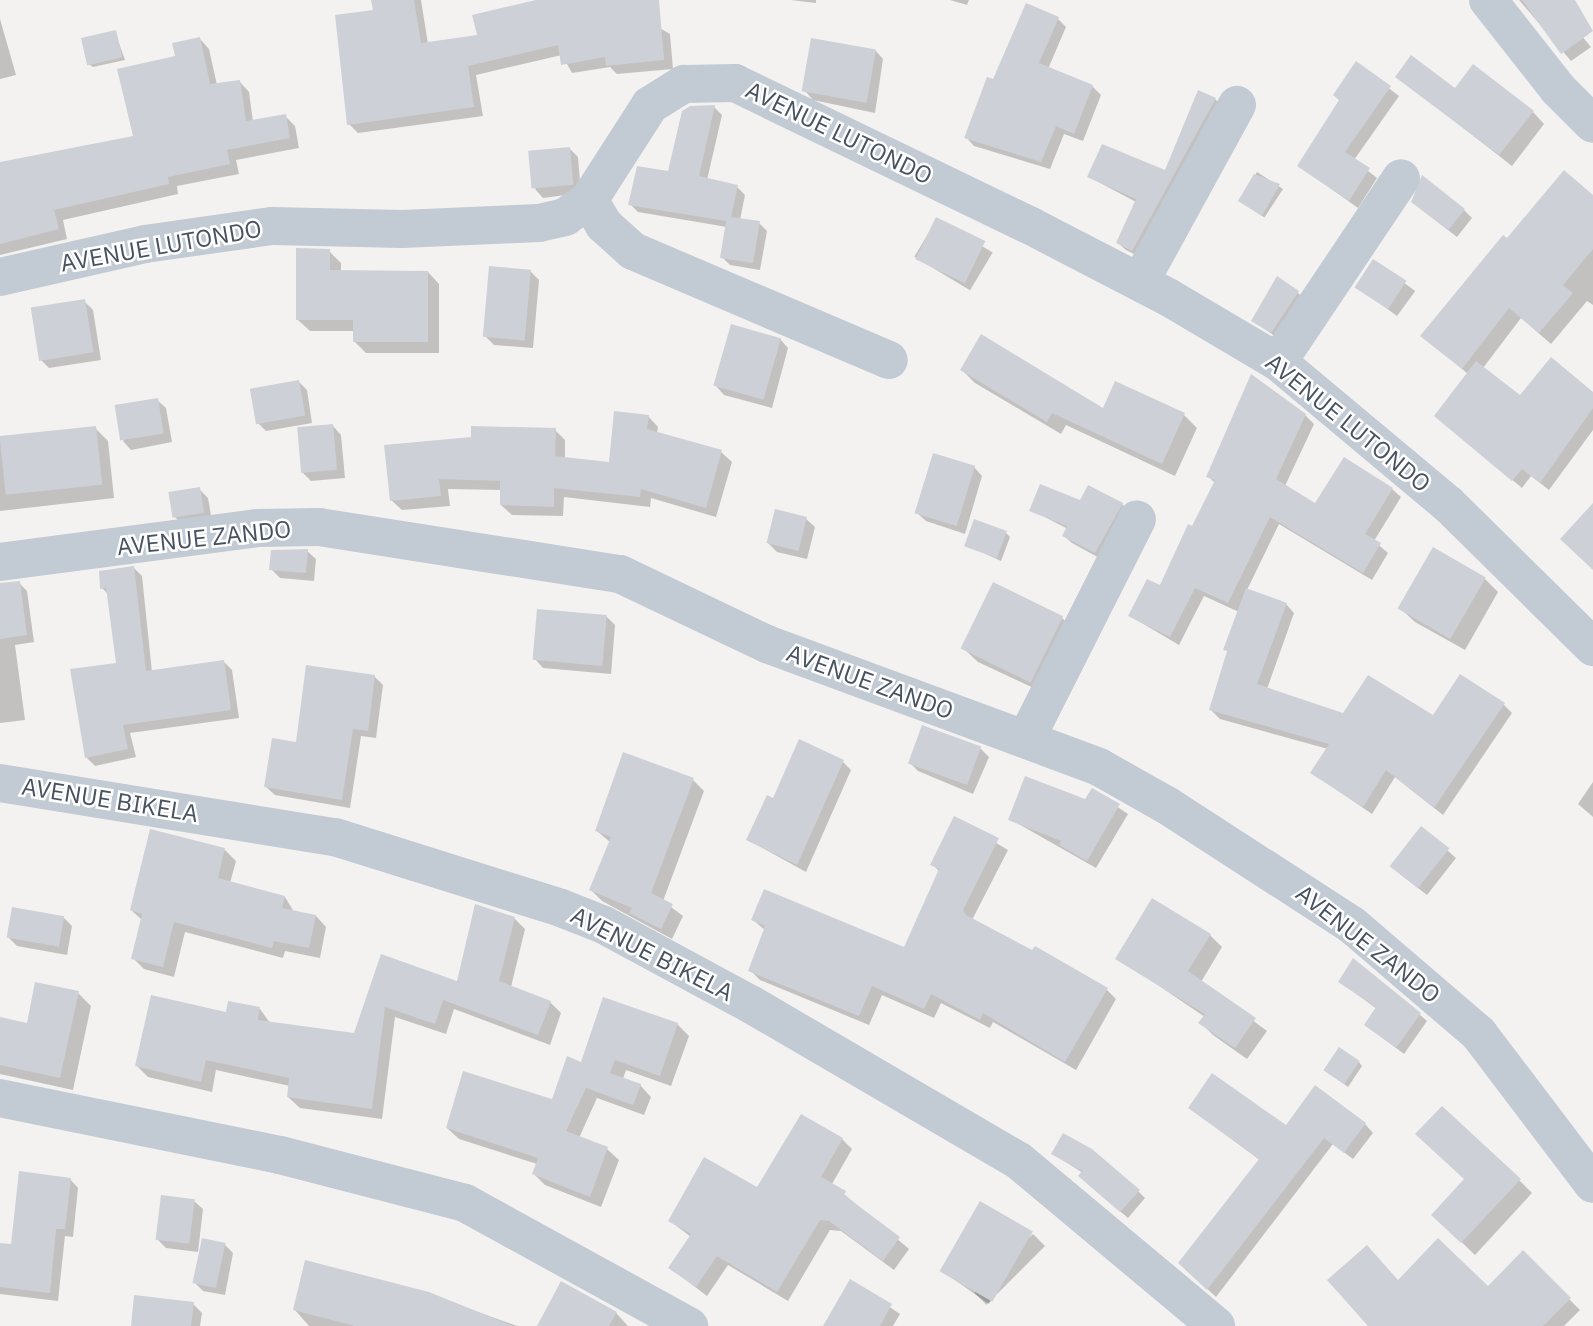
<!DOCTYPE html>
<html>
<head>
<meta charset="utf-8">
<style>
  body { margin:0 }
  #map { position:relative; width:1593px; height:1326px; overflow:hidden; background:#f4f2f1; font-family:"IBM Plex Sans",sans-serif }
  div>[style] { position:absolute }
  .shadow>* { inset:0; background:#0003; transform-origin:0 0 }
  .building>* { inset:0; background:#cdd0d7; transform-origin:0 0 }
  .minor>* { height:38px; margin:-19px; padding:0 19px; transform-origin:19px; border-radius:19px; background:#c2cad4 }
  span { translate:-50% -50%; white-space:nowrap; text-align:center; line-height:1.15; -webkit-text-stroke:5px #fff; paint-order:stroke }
  .street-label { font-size:24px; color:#485261 }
</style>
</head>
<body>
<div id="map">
  <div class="shadow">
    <i style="clip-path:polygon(373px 0,421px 0,428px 44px,479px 36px,544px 0,610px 0,670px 34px,673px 69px,617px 74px,610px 67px,572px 73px,562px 55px,476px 75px,483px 116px,358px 133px,349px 124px,375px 11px)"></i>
    <i style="clip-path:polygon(791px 0,816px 0,816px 3px)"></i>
    <i style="clip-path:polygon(950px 0,969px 0,967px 5px)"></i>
    <i style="clip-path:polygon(1519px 0,1552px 0,1591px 47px,1571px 61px)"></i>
    <i style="clip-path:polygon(0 19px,16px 75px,0 79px)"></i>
    <i style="clip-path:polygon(1058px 19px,1066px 27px,1048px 69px,1092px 86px,1101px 95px,1083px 141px,1064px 134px,1050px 169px,974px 146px,966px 137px,994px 82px)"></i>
    <i style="clip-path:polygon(115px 32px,125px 60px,93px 67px,89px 64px)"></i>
    <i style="clip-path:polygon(200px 39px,209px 49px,217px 85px,240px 82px,249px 92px,253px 122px,285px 116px,295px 126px,299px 148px,236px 160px,239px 174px,177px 186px,178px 194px,63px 220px,67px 239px,0 255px,0 166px,135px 138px,177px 57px)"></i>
    <i style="clip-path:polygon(875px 50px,883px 59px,875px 113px,813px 100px,805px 91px)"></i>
    <i style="clip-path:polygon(1357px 64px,1399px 96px,1354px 160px,1377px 178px,1358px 208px,1299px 166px,1341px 101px)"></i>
    <i style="clip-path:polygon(1398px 77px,1533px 112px,1544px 124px,1512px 166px)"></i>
    <i style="clip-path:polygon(1215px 99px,1223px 107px,1140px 257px,1126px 250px,1118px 243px,1136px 202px,1089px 177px,1166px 173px)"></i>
    <i style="clip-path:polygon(714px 107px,722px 115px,707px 180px,737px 187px,745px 195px,740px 220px,759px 223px,767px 231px,760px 270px,730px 265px,722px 257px,727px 227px,638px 212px,630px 204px,670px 173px)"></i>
    <i style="clip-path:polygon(569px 148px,578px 157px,581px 193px,543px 198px,535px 189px)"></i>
    <i style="left:1257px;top:172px;width:31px;height:34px;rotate:33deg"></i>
    <i style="clip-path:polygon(1593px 197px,1593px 305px,1587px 301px,1551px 344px,1521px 318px,1483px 368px,1521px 398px,1593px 394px,1593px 430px,1549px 490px,1531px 476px,1522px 488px,1445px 424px,1468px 374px,1423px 336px,1507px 241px)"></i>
    <i style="clip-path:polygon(1422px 210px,1464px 210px,1472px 218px,1457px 237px)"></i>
    <i style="left:937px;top:219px;width:65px;height:44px;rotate:31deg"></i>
    <i style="clip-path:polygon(329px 251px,341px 263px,341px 272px,428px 272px,439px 284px,439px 353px,366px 353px,354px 341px,354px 331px,310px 331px,298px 320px)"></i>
    <i style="left:1374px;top:261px;width:51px;height:31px;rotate:36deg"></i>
    <i style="clip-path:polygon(530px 271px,539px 280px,533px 348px,494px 345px,485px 336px)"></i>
    <i style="clip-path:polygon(1298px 293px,1306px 301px,1280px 340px,1254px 321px)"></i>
    <i style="clip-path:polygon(84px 301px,93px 310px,101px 360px,49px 368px,40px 359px)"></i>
    <i style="clip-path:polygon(780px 339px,788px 348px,772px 408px,724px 395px,716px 386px)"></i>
    <i style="clip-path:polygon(962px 370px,1104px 410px,1184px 415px,1197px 428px,1175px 476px,1066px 425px,1061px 434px,975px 383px)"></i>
    <i style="clip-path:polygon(299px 382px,307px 390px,312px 423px,266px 431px,257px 422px)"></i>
    <i style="clip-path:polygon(157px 400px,166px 408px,172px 442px,131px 450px,123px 441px)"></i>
    <i style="clip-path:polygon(1305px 415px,1314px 424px,1285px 486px,1316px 506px,1392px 489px,1401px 497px,1374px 541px,1388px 553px,1372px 580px,1279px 524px,1247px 590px,1286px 604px,1294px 613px,1267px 689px,1344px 715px,1433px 717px,1460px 676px,1504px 705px,1512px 713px,1443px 815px,1395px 777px,1372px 814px,1312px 773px,1328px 749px,1220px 719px,1211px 710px,1239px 612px,1204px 596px,1179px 645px,1130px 616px,1161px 588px,1215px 483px,1208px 476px)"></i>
    <i style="clip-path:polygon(648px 416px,658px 427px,657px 433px,721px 452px,732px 462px,716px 517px,651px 498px,650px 507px,564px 497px,563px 516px,512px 515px,501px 505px,502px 490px,448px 489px,450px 506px,402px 510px,391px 500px,386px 447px,555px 430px,565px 440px,565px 459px,610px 464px)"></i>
    <i style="clip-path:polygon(333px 426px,341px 435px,345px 478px,311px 481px,302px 472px)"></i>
    <i style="clip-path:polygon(95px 428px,108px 441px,114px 498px,0 511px,0 439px)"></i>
    <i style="clip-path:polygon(974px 467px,982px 476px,965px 534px,926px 521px,917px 513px)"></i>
    <i style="clip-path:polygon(199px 489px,208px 498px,212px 521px,183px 525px,174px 516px)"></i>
    <i style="clip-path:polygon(1081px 503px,1122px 504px,1129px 512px,1103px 560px,1072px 543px,1064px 536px,1068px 529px,1031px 510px)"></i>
    <i style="clip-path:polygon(806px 519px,815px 527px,807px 559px,777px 552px,768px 543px)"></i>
    <i style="clip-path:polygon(1006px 533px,1010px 537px,1001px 561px,966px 545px)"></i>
    <i style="clip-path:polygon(307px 551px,316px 559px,314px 581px,280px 578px,271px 569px)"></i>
    <i style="clip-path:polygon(134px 568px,142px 576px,152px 672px,224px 662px,232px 670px,239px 718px,130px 733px,136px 757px,95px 766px,87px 758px,118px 664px,109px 595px,102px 588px)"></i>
    <i style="clip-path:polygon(1485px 579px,1498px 592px,1465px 650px,1415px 622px,1401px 609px)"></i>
    <i style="clip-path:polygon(19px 583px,27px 591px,34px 642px,15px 645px,25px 720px,0 723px,0 584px)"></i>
    <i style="clip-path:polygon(994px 585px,1062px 618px,1076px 631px,1044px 693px,978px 662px,964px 649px)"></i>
    <i style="clip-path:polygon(606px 616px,615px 625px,611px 674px,543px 668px,535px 659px)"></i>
    <i style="clip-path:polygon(374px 676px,383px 685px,376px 738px,361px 736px,350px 808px,275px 795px,266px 787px)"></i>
    <i style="clip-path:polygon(980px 748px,989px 757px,973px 794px,918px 771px,909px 762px)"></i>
    <i style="clip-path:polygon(843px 762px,851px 770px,806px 872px,748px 840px,774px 800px)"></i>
    <i style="clip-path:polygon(693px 780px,704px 791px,663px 901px,683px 916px,672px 939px,602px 901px,591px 890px,610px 842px,597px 831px)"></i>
    <i style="clip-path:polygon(1593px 782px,1593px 817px,1578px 804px)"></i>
    <i style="clip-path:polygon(1092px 790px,1128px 814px,1096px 868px,1010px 819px,1086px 802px)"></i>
    <i style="clip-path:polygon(954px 818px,1008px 850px,972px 920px,1107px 990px,1116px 999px,1076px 1070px,993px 1022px,990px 1028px,941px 1003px,934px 1018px,882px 995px,869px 1025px,760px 980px,750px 970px,765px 930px,753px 920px,905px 949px,940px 872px,932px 864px)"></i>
    <i style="clip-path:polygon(225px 850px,236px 861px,230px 883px,285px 897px,294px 912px,316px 916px,326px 927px,320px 958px,285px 951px,283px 958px,185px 932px,174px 977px,144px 969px,133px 958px,142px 920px,131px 910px)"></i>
    <i style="clip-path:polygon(1447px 850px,1456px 858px,1427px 895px,1400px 874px)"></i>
    <i style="clip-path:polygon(63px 917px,72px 926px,67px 955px,17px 946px,9px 938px)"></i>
    <i style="clip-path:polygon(514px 918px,525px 929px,511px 987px,550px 1002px,561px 1013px,550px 1045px,454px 1009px,446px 1034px,395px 1017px,382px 1119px,300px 1108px,288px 1097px,290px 1086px,216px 1070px,212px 1092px,148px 1077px,137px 1066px,227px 1014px,260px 1009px,270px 1023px,355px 1035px,382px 956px,458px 983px)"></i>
    <i style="clip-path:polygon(1210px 935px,1222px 947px,1201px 982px,1267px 1031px,1247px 1059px,1213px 1035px,1201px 1023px,1205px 1017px,1118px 958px)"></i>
    <i style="clip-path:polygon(1340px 982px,1419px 1014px,1427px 1021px,1404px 1054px,1366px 1025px,1377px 1009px)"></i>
    <i style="clip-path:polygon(78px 993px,91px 1006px,73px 1090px,0 1074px,0 1019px,28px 1025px)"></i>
    <i style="clip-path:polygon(677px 1024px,689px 1036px,671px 1086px,626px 1070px,623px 1079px,640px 1085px,651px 1097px,644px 1115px,597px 1098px,579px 1138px,607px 1149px,619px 1160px,601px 1207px,545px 1185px,534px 1174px,537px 1164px,459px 1139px,447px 1128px,553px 1101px,582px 1064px)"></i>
    <i style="clip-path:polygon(1359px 1062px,1362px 1066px,1348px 1087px,1329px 1073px)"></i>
    <i style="clip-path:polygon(1190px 1108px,1286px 1128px,1365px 1124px,1373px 1133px,1353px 1159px,1333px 1144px,1216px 1297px,1188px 1271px,1261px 1161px)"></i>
    <i style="clip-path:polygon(842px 1139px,852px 1149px,832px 1184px,909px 1249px,894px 1270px,841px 1231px,830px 1230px,788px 1301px,728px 1265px,707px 1296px,670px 1268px,691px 1237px,670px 1221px,758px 1189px)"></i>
    <i style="clip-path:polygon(1053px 1154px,1138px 1191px,1145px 1198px,1128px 1218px,1087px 1183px,1083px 1173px)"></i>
    <i style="clip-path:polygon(70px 1179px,78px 1188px,73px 1237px,65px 1236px,58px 1301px,0 1294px,0 1244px,13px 1246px)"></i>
    <i style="clip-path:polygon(1519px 1180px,1532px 1193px,1475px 1255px,1447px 1228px)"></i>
    <i style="clip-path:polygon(194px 1201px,203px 1209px,198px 1252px,166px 1248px,157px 1239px)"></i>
    <i style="clip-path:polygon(1032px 1233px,989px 1304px,942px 1271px)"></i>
    <i style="left:1033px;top:1234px;width:17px;height:83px;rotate:45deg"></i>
    <i style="clip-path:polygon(224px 1244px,233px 1253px,225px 1295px,203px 1291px,195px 1283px)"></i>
    <i style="clip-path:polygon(1523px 1253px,1580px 1310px,1564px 1326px,1371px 1326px,1399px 1282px,1488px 1288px)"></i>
    <i style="clip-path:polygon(851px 1281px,900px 1314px,893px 1326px,825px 1326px)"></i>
    <i style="clip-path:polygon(428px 1294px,517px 1326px,309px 1326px,295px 1310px)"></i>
    <i style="clip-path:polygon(193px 1304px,202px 1313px,200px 1326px,132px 1326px)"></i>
    <i style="clip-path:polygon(616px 1313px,628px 1326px,539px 1326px)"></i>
  </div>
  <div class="building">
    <i style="clip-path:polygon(371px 0,414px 0,421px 43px,477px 35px,472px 15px,536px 0,659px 0,664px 60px,606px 66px,605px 57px,561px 65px,558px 45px,468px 66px,474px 107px,347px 125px,335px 15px,373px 10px)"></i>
    <i style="clip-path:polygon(1522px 0,1575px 0,1593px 31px,1561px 54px)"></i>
    <i style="clip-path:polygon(1026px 3px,1059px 17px,1039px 63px,1093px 85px,1074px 134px,1056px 126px,1041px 162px,964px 138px,987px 77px,993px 79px)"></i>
    <i style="left:116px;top:30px;width:28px;height:36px;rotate:77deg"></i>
    <i style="clip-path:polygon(200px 37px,210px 84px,240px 80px,246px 121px,286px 114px,290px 138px,227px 150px,230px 164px,168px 177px,169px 184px,54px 210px,59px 229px,0 244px,0 162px,133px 136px,117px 69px,175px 56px,172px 43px)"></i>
    <i style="left:811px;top:38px;width:66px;height:54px;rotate:10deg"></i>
    <i style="clip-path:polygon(1411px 55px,1455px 88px,1473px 64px,1534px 111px,1499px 155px,1395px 77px)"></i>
    <i style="clip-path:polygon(1356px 61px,1391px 86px,1345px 152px,1370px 168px,1349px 201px,1297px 166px,1339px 100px,1333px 95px)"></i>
    <i style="clip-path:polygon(1198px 90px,1216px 98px,1132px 251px,1116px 243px,1136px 199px,1087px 177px,1102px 144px,1165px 170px)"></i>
    <i style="clip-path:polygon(715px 105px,699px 176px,738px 185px,731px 217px,760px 221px,753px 263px,720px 258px,726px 221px,628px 205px,637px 166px,668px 171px,682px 111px,690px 106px)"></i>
    <i style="left:570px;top:147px;width:38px;height:42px;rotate:85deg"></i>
    <i style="clip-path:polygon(1564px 170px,1593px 195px,1593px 249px,1563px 285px,1573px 293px,1539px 333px,1509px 308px,1462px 369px,1420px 336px,1503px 235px,1507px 238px)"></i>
    <i style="clip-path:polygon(1254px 174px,1280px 184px,1262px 216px,1238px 201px)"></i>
    <i style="clip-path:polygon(1422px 175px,1465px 209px,1448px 230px,1411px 202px)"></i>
    <i style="left:936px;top:217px;width:55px;height:47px;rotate:26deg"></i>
    <i style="clip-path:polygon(296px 248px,330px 249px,330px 270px,428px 271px,428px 342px,353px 342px,353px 320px,296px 320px)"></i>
    <i style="left:1373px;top:259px;width:40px;height:34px;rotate:33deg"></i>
    <i style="left:489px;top:266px;width:42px;height:71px;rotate:5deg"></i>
    <i style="clip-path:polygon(1277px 276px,1299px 291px,1271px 333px,1251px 321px)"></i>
    <i style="left:85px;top:299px;width:54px;height:55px;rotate:81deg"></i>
    <i style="left:731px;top:324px;width:52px;height:64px;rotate:16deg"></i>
    <i style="clip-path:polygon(981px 334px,1103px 408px,1115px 381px,1185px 413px,1162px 464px,1052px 413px,1047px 422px,960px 370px)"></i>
    <i style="clip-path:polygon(1551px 357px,1593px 392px,1593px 408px,1540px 483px,1522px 469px,1512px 481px,1434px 416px,1476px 361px,1520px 395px)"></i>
    <i style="clip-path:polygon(1251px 374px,1306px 414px,1276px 479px,1315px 503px,1344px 457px,1393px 488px,1365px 534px,1381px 543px,1363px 573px,1270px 517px,1228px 603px,1195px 588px,1170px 637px,1128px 616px,1147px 579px,1160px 585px,1188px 524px,1192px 526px,1215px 480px,1206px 477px)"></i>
    <i style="left:299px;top:380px;width:36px;height:50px;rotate:80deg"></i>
    <i style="left:158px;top:398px;width:36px;height:44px;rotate:81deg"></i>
    <i style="clip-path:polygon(614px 411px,649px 415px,647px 429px,722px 450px,706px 508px,641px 489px,640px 497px,554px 488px,554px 507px,500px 505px,500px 481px,439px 479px,441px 496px,390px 501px,384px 445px,471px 437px,471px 426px,556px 428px,555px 456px,609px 462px)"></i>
    <i style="left:333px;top:424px;width:46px;height:36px;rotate:85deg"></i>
    <i style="left:96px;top:426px;width:59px;height:97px;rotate:84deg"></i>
    <i style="left:933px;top:453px;width:44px;height:63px;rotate:17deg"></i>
    <i style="clip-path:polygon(1040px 484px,1080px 500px,1088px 485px,1123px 503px,1095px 553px,1062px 536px,1067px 526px,1029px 511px)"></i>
    <i style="left:200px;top:487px;width:26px;height:32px;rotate:81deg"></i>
    <i style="clip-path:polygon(1593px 503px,1593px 570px,1560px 539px)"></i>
    <i style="left:775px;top:509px;width:33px;height:35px;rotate:14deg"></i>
    <i style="left:974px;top:519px;width:35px;height:29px;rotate:20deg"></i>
    <i style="left:1433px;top:547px;width:61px;height:71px;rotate:30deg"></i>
    <i style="clip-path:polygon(308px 549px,306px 573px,269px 570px,271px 550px)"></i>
    <i style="clip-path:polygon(134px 566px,146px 671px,224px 660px,231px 710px,123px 725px,128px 749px,85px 758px,70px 669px,116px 663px,106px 588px,100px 589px,99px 571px)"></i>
    <i style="clip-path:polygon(20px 581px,27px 635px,0 639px,0 583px)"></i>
    <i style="left:993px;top:582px;width:78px;height:74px;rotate:26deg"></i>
    <i style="clip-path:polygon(1246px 588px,1287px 603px,1257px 684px,1343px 713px,1368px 675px,1433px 715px,1460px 674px,1505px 703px,1434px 808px,1386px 770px,1363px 807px,1310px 773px,1329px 744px,1209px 710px,1227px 651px,1223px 650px)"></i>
    <i style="left:537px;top:609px;width:70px;height:51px;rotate:5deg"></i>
    <i style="clip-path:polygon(306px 665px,375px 675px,368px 731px,353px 729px,342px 800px,264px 787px,272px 738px,296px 742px)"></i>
    <i style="left:922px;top:725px;width:63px;height:41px;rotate:20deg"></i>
    <i style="clip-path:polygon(799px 739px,844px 760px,797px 865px,746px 840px,767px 795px,773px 798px)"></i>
    <i style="clip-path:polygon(623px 752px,694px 778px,651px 893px,673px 904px,661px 929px,629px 913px,632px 908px,589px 890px,611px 837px,595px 831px)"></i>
    <i style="clip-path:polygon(1025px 776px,1085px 799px,1092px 788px,1120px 804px,1087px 861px,1059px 845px,1061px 841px,1008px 820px)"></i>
    <i style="clip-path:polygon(954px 816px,999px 838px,963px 910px,966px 915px,1032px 950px,1035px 946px,1108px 988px,1065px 1062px,983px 1013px,980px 1020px,931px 994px,924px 1009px,872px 986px,859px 1016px,748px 971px,765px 926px,751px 920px,764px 889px,904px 947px,939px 869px,930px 865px)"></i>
    <i style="left:1421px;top:826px;width:36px;height:51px;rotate:38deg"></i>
    <i style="clip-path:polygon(150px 829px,225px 848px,218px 878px,285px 896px,282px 908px,316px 915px,309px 948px,274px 941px,272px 948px,174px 922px,163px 967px,131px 959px,142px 914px,130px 910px)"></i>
    <i style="clip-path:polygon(1152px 898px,1211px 934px,1188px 971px,1256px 1018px,1235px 1048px,1198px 1023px,1205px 1014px,1115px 959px)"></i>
    <i style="clip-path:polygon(475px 904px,515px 917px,499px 981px,551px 1001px,538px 1035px,443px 1000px,435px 1024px,385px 1007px,372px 1109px,287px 1097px,289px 1078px,206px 1060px,201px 1082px,135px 1066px,151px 995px,226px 1012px,228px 1001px,260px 1007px,258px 1020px,354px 1033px,381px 954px,457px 981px)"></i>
    <i style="left:12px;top:907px;width:53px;height:31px;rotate:10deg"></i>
    <i style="clip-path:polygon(1353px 958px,1421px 1013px,1396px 1048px,1364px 1025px,1376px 1007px,1338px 982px)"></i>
    <i style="clip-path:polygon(35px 982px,79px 991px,60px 1078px,0 1065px,0 1017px,27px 1023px)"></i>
    <i style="clip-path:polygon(603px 997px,678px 1023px,660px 1076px,615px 1060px,610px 1073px,641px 1084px,633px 1105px,586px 1088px,566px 1131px,608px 1147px,590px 1197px,532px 1174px,538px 1158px,446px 1128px,463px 1071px,552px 1099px,567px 1056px,581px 1062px)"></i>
    <i style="left:1339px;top:1047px;width:25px;height:28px;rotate:34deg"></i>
    <i style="clip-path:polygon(1212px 1073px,1286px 1125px,1315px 1085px,1366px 1123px,1344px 1153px,1324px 1138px,1207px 1290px,1178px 1263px,1259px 1159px,1188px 1108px)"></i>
    <i style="clip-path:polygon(1442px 1106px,1521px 1179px,1461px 1243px,1431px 1215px,1464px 1179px,1415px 1134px)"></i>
    <i style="clip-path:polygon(801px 1114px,843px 1138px,821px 1177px,846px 1191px,844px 1195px,900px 1237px,883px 1261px,829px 1221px,820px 1220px,777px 1292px,717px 1256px,696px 1287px,668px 1268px,691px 1234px,668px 1221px,704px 1157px,757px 1187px)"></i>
    <i style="clip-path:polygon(1063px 1133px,1092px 1149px,1140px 1190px,1120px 1212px,1078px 1176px,1082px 1171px,1051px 1154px)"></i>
    <i style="clip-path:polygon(19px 1171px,71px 1178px,65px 1229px,56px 1229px,50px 1293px,0 1287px,0 1243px,11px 1244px)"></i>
    <i style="left:161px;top:1195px;width:34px;height:45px;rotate:7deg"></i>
    <i style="left:980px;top:1201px;width:61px;height:81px;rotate:30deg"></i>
    <i style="left:202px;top:1238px;width:24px;height:46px;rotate:12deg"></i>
    <i style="clip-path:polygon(1438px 1238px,1488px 1286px,1523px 1250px,1571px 1298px,1543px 1326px,1368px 1326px,1327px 1280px,1367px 1245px,1398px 1280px)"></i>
    <i style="clip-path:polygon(305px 1260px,429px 1292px,513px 1326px,355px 1326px,293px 1310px)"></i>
    <i style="clip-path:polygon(850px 1279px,892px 1304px,880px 1326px,823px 1326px)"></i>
    <i style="clip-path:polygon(561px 1281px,617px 1312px,609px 1326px,537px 1326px)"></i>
    <i style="clip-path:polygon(134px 1295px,194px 1302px,191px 1326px,131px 1326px)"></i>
  </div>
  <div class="minor">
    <i style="left:1488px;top:0;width:113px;rotate:51.8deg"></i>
    <i style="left:1558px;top:89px;width:49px;rotate:45deg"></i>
    <i style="left:589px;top:200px;width:29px;rotate:59deg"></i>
    <i style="left:604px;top:225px;width:39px;rotate:42deg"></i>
    <i style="left:633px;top:251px;width:278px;rotate:23.1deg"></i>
    <i style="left:0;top:277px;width:149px;rotate:-12.8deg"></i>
    <i style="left:145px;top:244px;width:128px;rotate:-8.1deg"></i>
    <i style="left:272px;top:226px;width:130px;rotate:1.3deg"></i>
    <i style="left:402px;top:229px;width:137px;rotate:-2.5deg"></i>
    <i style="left:539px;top:223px;width:27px;rotate:-13deg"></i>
    <i style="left:565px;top:217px;width:29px;rotate:-35deg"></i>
    <i style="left:589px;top:200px;width:113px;rotate:-57.3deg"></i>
    <i style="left:650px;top:105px;width:40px;rotate:-32deg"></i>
    <i style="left:684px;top:84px;width:51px;rotate:-1.1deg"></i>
    <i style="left:735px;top:83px;width:329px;rotate:25.8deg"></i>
    <i style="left:1031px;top:226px;width:154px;rotate:27.4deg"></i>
    <i style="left:1168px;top:297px;width:128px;rotate:30.6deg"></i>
    <i style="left:1278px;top:362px;width:222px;rotate:39.9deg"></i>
    <i style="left:1448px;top:504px;width:204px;rotate:44.6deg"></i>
    <i style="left:1140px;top:282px;width:202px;rotate:-61.3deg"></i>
    <i style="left:1278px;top:362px;width:221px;rotate:-56.2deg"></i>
    <i style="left:0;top:562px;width:259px;rotate:-7.5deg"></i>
    <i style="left:257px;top:528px;width:62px;rotate:-0.9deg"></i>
    <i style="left:319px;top:527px;width:305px;rotate:8.9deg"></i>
    <i style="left:620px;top:574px;width:163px;rotate:25.5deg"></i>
    <i style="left:767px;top:644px;width:354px;rotate:20.3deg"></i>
    <i style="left:1099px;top:767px;width:79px;rotate:29.5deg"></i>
    <i style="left:1168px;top:806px;width:219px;rotate:32.9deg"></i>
    <i style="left:1352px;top:925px;width:167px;rotate:40.6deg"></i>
    <i style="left:1479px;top:1034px;width:188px;rotate:52.8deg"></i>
    <i style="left:1026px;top:739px;width:246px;rotate:-63.2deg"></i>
    <i style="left:0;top:783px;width:339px;rotate:9.2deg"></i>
    <i style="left:335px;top:837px;width:237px;rotate:17.4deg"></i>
    <i style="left:561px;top:908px;width:46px;rotate:21.6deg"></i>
    <i style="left:604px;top:925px;width:168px;rotate:28.4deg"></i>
    <i style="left:752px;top:1005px;width:309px;rotate:30.3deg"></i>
    <i style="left:1019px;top:1161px;width:257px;rotate:39.9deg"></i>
    <i style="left:0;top:1098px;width:286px;rotate:11.5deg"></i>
    <i style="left:280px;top:1155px;width:191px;rotate:14.5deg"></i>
    <i style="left:465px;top:1203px;width:256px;rotate:28.8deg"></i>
  </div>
  <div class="street-label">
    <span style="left:839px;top:133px;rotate:26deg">AVENUE LUTONDO</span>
    <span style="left:161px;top:246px;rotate:-10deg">AVENUE LUTONDO</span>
    <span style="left:1348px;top:423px;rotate:39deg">AVENUE LUTONDO</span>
    <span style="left:204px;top:538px;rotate:-6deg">AVENUE ZANDO</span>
    <span style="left:870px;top:682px;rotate:20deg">AVENUE ZANDO</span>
    <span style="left:110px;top:800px;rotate:9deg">AVENUE BIKELA</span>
    <span style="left:1368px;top:944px;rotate:38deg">AVENUE ZANDO</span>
    <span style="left:652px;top:954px;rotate:27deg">AVENUE BIKELA</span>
  </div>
</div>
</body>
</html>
